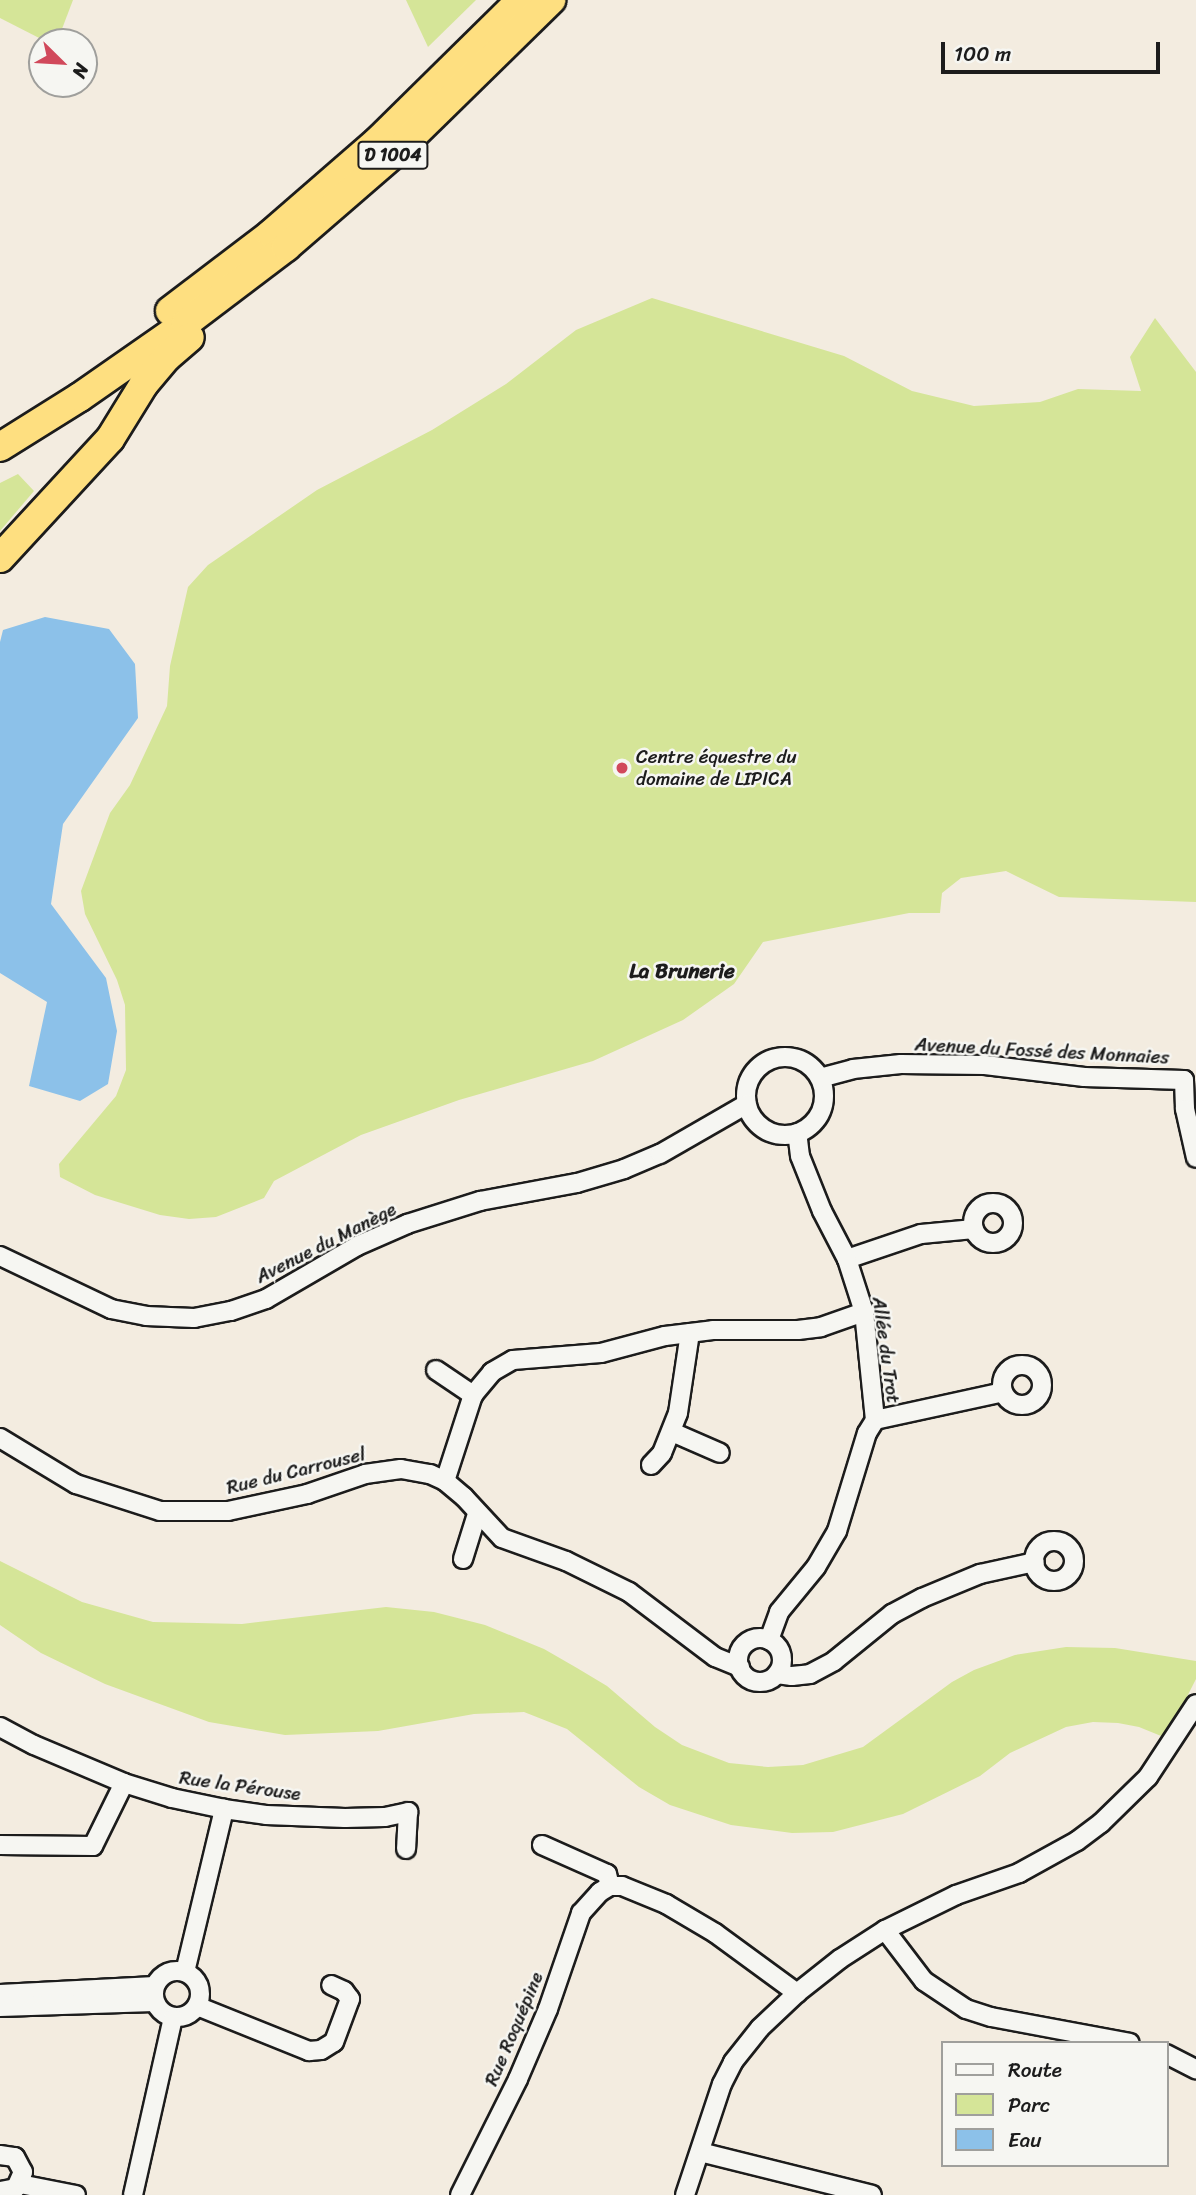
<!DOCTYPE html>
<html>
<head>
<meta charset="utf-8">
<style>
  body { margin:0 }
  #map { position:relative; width:1196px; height:2195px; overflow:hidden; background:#f3ece0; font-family:Sriracha,sans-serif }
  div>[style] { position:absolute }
  .green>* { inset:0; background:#d5e598 }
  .water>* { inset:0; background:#8cc1e9 }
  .roads { filter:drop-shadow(2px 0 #1c1c1c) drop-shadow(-2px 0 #1c1c1c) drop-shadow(0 2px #1c1c1c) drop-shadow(0 -2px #1c1c1c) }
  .minor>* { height:18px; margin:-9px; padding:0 9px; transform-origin:9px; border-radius:9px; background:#f6f6f2 }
  .minor>.ring { margin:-9px; padding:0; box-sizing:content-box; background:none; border:18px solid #f6f6f2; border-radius:50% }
  .trunk>* { height:28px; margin:-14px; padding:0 14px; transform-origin:14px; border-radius:14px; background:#fedf80 }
  .dots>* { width:19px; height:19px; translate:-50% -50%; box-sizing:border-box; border:4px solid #f6f6f2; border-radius:50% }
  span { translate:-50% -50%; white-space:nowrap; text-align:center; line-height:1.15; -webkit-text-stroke:5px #f6f6f2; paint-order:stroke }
  .shield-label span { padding:2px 5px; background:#f6f6f2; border:2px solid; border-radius:5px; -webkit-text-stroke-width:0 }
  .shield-label { font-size:18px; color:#1c1c1c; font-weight:700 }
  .poi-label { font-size:19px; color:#1c1c1c }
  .left { translate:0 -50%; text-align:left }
  .street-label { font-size:19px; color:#1c1c1c }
  .neighbourhood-label { font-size:21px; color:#1c1c1c; font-weight:700 }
  .legend { position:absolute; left:941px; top:2041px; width:228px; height:126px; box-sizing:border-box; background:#f6f6f2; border:2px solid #9f9f9c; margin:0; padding:9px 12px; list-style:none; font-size:21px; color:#1c1c1c }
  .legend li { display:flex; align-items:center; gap:14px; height:35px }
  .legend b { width:35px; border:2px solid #9f9f9c }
  .north { position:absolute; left:28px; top:28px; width:70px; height:70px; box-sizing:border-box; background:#f6f6f2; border:2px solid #9f9f9c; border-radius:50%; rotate:114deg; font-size:19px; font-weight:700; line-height:28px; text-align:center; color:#1c1c1c }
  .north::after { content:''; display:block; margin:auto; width:24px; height:32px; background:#d1495b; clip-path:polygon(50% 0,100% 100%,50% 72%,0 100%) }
  .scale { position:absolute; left:941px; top:42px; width:219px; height:32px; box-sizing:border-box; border:4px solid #1c1c1c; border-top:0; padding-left:9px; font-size:21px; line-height:24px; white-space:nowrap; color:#1c1c1c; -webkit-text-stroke:5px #f6f6f2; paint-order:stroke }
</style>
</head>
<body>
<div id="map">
  <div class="green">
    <i style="clip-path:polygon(0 0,73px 0,57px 42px,47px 42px,0 18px)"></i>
    <i style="clip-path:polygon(406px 0,476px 0,428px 47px)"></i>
    <i style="clip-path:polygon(652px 298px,844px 356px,912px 391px,974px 406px,1040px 402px,1078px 389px,1141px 391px,1130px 357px,1155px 318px,1196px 372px,1196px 902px,1059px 897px,1006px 871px,961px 878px,942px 893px,940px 913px,909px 913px,763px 942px,734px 984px,683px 1020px,593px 1061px,459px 1100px,361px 1135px,274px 1181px,264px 1198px,216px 1217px,189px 1219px,160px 1215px,95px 1195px,60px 1177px,59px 1164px,116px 1096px,126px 1070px,125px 1005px,117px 980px,85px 914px,81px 891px,110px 813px,130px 785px,167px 706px,170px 666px,188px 587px,208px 565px,317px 490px,432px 430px,506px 384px,576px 330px)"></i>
    <i style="clip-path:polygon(18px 474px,34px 491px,0 531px,0 483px)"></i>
    <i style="clip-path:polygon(0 1561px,82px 1602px,153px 1622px,242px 1624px,386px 1607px,434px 1612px,485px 1625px,544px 1649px,577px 1668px,607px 1686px,655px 1727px,682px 1745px,729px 1763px,768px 1767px,803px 1765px,863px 1747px,952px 1682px,974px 1670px,1015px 1655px,1066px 1647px,1115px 1648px,1196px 1661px,1196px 1679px,1166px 1738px,1139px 1727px,1118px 1723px,1093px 1722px,1066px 1727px,1010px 1753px,980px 1776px,903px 1814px,833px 1832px,792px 1833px,731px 1825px,670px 1805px,639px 1787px,567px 1729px,524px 1712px,474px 1714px,378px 1731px,285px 1735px,209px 1722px,105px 1684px,41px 1653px,0 1625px)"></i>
  </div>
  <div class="water">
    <i style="clip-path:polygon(45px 617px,109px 629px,135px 664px,138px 718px,63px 824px,51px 904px,106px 978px,117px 1031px,108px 1084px,80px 1101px,29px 1086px,47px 1002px,0 973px,0 642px,3px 630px)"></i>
  </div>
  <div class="roads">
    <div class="minor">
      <i class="ring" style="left:746px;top:1057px;width:60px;height:60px"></i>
      <i style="left:820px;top:1078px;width:34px;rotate:-15deg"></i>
      <i style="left:853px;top:1069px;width:48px;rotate:-5.9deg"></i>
      <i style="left:901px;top:1064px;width:84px;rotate:0.7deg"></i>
      <i style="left:985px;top:1065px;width:100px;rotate:6.9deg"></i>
      <i style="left:1084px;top:1077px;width:100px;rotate:1.7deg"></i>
      <i style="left:1184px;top:1080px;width:29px;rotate:88deg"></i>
      <i style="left:1185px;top:1109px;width:50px;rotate:77.3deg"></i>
      <i class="ring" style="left:973px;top:1203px;width:22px;height:22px"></i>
      <i style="left:0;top:1256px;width:123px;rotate:25.5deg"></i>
      <i style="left:111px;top:1309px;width:36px;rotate:11deg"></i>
      <i style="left:146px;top:1316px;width:48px;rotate:2.4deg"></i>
      <i style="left:194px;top:1318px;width:38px;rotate:-11deg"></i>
      <i style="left:231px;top:1311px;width:37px;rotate:-19deg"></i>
      <i style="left:266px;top:1299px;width:105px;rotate:-30.2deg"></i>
      <i style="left:357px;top:1246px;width:55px;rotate:-23.7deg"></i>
      <i style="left:407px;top:1224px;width:77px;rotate:-17.5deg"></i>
      <i style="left:480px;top:1201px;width:99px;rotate:-10.5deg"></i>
      <i style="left:577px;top:1183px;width:49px;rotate:-16.6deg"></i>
      <i style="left:624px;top:1169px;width:39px;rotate:-23deg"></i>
      <i style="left:660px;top:1154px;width:100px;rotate:-29.9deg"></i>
      <i style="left:847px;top:1259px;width:78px;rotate:-18.7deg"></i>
      <i style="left:921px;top:1234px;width:53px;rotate:-5.4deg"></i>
      <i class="ring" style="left:1002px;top:1365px;width:22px;height:22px"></i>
      <i style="left:436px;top:1370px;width:45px;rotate:34deg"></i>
      <i style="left:875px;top:1420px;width:131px;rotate:-12.3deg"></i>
      <i style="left:672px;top:1432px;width:52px;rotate:23.6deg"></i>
      <i style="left:0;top:1438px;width:89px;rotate:31.2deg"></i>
      <i style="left:76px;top:1484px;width:88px;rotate:17.8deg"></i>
      <i style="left:160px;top:1511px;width:68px"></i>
      <i style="left:228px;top:1511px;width:81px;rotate:-12.1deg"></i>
      <i style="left:307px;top:1494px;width:61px;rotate:-19deg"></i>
      <i style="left:365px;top:1474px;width:36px;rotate:-8deg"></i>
      <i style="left:401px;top:1469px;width:29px;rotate:10deg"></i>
      <i style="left:430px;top:1474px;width:17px;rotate:25deg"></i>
      <i style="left:445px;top:1481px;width:25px;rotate:40deg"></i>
      <i style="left:464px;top:1497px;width:56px;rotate:47.2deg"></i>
      <i style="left:502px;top:1538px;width:68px;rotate:19.8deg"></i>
      <i style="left:566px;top:1561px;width:70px;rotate:26.2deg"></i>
      <i style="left:629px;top:1592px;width:108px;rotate:37.1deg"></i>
      <i style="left:715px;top:1657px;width:27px;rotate:22deg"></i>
      <i style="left:651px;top:1465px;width:16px;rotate:-47deg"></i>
      <i style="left:662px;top:1453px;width:43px;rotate:-68.2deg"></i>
      <i style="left:678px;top:1413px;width:81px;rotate:-81.5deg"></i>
      <i style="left:445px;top:1481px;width:90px;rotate:-72deg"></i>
      <i style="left:473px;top:1395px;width:30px;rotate:-50deg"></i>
      <i style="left:492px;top:1372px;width:24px;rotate:-30deg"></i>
      <i style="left:513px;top:1360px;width:88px;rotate:-4.5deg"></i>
      <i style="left:601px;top:1353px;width:66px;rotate:-14.9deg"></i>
      <i style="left:665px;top:1336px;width:48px;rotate:-7.1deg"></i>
      <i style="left:713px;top:1330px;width:85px"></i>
      <i style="left:798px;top:1330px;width:23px;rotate:-7deg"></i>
      <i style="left:821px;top:1327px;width:46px;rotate:-19.2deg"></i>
      <i class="ring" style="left:1034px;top:1541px;width:22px;height:22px"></i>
      <i style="left:463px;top:1559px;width:47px;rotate:-72.7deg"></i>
      <i class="ring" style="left:738px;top:1638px;width:26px;height:26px"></i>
      <i style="left:769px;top:1640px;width:30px;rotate:-70deg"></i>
      <i style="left:779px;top:1612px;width:58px;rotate:-50.6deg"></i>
      <i style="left:816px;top:1567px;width:42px;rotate:-59.7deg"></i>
      <i style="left:837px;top:1531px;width:102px;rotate:-73deg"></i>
      <i style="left:867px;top:1433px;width:15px;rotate:-58deg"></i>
      <i style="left:875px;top:1420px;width:109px;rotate:-95.8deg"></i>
      <i style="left:864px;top:1312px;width:56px;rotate:-107.8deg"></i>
      <i style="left:847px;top:1259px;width:54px;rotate:-117.5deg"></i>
      <i style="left:822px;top:1211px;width:59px;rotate:-111.8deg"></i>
      <i style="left:800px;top:1156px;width:23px;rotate:-97deg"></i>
      <i style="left:777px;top:1674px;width:15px;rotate:8deg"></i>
      <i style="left:792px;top:1676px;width:18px;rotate:-6deg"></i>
      <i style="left:810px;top:1674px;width:27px;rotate:-28deg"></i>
      <i style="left:834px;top:1661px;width:75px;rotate:-39deg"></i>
      <i style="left:892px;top:1614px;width:34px;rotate:-28deg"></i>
      <i style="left:922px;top:1598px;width:63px;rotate:-22.5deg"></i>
      <i style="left:980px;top:1574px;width:56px;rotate:-12.3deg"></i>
      <i style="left:0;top:1727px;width:38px;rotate:28deg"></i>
      <i style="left:34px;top:1745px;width:98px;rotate:22.9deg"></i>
      <i style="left:124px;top:1783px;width:50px;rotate:17.4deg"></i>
      <i style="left:172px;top:1798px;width:53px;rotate:11.9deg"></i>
      <i style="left:224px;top:1809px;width:42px;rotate:8.1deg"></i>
      <i style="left:266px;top:1815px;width:79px;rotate:2.2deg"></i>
      <i style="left:345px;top:1818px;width:40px;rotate:-1.4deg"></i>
      <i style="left:385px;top:1817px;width:24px;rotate:-12deg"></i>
      <i style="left:408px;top:1812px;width:37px;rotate:93deg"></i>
      <i style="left:0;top:1845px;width:93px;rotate:0.6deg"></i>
      <i style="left:93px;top:1846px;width:70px;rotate:-63.8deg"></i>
      <i style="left:542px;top:1845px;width:71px;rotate:24deg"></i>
      <i style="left:607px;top:1874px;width:12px;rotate:76deg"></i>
      <i style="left:885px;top:1930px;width:64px;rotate:52.6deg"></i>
      <i style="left:924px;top:1981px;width:50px;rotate:33.7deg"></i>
      <i style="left:966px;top:2009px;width:26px;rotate:18deg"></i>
      <i style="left:991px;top:2017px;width:141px;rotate:10.6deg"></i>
      <i class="ring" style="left:154px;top:1971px;width:28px;height:28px"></i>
      <i style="left:185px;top:1972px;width:168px;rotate:-76.5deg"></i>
      <i style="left:0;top:1994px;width:155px;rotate:-3deg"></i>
      <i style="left:197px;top:2006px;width:121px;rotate:21.9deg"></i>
      <i style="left:309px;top:2051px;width:12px;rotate:-5deg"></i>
      <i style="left:321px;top:2050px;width:15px;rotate:-32deg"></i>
      <i style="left:334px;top:2042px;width:46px;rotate:-69.6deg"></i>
      <i style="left:350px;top:1999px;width:10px;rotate:-127deg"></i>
      <i style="left:344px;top:1991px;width:14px;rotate:-155deg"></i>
      <i style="left:0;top:2007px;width:154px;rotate:-1.9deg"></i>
      <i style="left:1166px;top:2054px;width:34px;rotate:27deg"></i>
      <i style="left:700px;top:2152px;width:177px;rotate:14deg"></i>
      <i style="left:0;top:2155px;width:15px;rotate:8deg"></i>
      <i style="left:15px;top:2157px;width:17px;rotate:62deg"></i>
      <i style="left:23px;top:2172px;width:17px;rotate:114deg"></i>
      <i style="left:16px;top:2188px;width:16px;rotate:169deg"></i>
      <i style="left:20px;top:2184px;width:57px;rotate:11.1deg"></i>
      <i style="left:133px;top:2195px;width:181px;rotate:-77.3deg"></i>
      <i style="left:460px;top:2195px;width:130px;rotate:-63.4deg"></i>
      <i style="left:518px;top:2079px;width:76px;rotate:-66.8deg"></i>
      <i style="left:548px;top:2009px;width:102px;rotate:-71deg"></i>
      <i style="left:581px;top:1913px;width:28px;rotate:-48deg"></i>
      <i style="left:600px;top:1892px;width:12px;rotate:-31deg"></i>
      <i style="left:610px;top:1886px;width:12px"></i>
      <i style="left:622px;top:1886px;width:48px;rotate:22.2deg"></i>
      <i style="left:666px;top:1904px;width:57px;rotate:30.6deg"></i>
      <i style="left:715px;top:1933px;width:102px;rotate:36.2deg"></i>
      <i style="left:685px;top:2195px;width:117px;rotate:-71.6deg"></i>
      <i style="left:722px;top:2084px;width:25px;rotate:-63deg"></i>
      <i style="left:733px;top:2062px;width:43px;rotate:-51.5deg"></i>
      <i style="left:760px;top:2028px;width:51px;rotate:-43.4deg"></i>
      <i style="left:797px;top:1993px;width:55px;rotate:-38.3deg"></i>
      <i style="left:840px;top:1959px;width:54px;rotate:-32.8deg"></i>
      <i style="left:885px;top:1930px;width:79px;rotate:-26.2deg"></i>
      <i style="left:956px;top:1895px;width:67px;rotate:-19.2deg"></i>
      <i style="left:1019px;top:1873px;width:66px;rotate:-28.9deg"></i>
      <i style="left:1077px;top:1841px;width:30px;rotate:-37deg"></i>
      <i style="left:1101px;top:1823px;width:66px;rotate:-44.4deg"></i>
      <i style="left:1148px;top:1777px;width:87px;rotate:-56.7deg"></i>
    </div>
    <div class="trunk">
      <i style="left:170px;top:311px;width:127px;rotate:-37.3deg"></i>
      <i style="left:271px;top:234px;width:142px;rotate:-41deg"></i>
      <i style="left:378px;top:141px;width:201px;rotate:-44.6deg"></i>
      <i style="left:0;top:447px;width:94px;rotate:-32deg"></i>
      <i style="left:80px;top:397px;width:129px;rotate:-34.9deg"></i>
      <i style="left:186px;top:323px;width:126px;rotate:-37.2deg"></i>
      <i style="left:286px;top:247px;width:147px;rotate:-40.9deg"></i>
      <i style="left:397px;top:151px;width:216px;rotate:-44.4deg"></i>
      <i style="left:0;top:558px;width:162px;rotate:-47.3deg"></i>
      <i style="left:110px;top:439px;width:65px;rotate:-58.3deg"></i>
      <i style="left:144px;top:384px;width:35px;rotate:-50deg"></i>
      <i style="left:167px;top:357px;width:30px;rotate:-41deg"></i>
    </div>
  </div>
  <div class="dots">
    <i style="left:622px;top:768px;background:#d1495b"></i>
  </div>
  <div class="shield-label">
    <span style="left:393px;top:155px">D 1004</span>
  </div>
  <div class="poi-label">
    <span class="left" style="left:636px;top:768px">Centre équestre du<br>domaine de LIPICA</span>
  </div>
  <div class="street-label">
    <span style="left:1042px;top:1051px;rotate:3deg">Avenue du Fossé des Monnaies</span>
    <span style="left:326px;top:1243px;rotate:-27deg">Avenue du Manège</span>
    <span style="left:886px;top:1350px;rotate:82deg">Allée du Trot</span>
    <span style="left:296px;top:1471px;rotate:-14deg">Rue du Carrousel</span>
    <span style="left:240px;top:1786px;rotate:8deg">Rue la Pérouse</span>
    <span style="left:514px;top:2029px;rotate:-67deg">Rue Roquépine</span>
  </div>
  <div class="neighbourhood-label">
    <span style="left:682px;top:971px">La Brunerie</span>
  </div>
  <ul class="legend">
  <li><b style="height:9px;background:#f6f6f2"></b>Route</li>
  <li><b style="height:19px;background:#d5e598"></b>Parc</li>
  <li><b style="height:19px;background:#8cc1e9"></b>Eau</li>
  </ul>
  <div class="north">N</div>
  <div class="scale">100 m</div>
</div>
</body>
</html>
